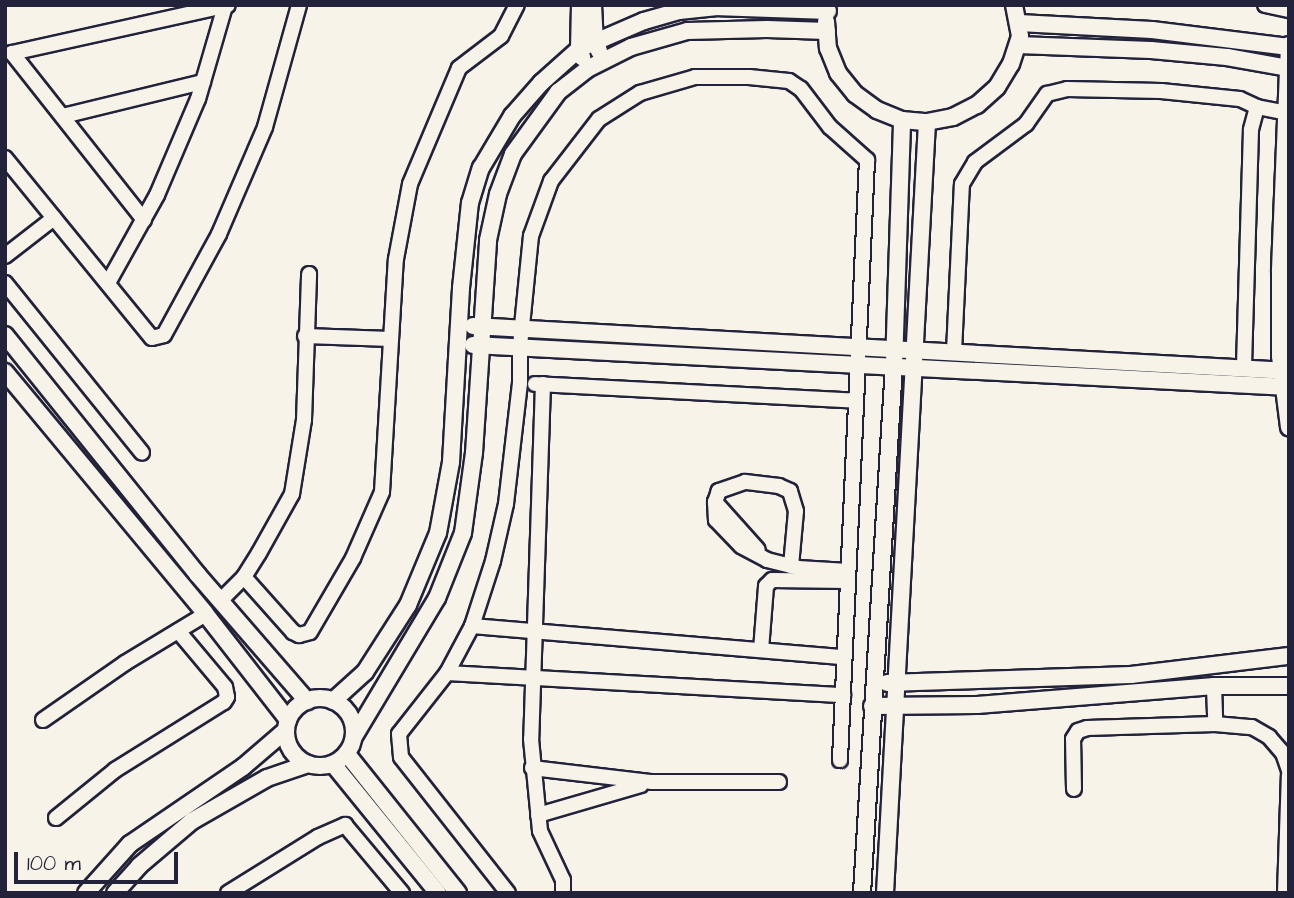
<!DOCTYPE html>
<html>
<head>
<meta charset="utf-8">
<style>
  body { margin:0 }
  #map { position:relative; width:1294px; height:898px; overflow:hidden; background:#f7f3e8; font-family:"Architects Daughter",sans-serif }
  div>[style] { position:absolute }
  .roads { filter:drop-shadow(2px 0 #22223b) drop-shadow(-2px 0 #22223b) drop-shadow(0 2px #22223b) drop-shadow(0 -2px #22223b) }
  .minor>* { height:14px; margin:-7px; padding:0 7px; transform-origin:7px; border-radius:7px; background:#f7f3e8 }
  .tertiary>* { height:16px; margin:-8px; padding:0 8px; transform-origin:8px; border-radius:8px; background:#f7f3e8 }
  .tertiary>.ring { margin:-8px; padding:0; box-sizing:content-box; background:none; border:16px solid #f7f3e8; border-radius:50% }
  span { translate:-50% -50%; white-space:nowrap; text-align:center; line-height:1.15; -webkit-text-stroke:7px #f7f3e8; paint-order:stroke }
  .frame { position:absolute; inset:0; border:7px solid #22223b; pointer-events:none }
  .scale { position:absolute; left:14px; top:852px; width:164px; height:32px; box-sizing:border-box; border:4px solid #22223b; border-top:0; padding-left:9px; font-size:21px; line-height:24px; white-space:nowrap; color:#22223b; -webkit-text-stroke:5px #f7f3e8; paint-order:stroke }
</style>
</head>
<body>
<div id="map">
  <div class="roads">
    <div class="minor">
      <i style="left:1265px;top:5px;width:25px;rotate:12deg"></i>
      <i style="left:1257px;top:107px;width:33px;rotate:11deg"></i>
      <i style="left:63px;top:116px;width:144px;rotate:-13.7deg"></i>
      <i style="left:5px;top:158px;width:232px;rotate:50.8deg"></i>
      <i style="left:152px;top:338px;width:12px;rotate:-14deg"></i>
      <i style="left:164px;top:335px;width:115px;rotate:-61.4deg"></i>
      <i style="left:219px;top:234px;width:116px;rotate:-66.7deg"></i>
      <i style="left:265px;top:127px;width:127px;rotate:-74.4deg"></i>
      <i style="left:144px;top:220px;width:213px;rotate:-128.3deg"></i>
      <i style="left:12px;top:53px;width:221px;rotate:-12.5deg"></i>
      <i style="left:5px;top:256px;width:62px;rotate:-37.8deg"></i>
      <i style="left:5px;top:283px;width:218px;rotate:51.1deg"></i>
      <i style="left:108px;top:283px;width:101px;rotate:-60.9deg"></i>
      <i style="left:157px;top:195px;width:104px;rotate:-66.9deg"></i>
      <i style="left:198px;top:99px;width:97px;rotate:-73.8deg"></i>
      <i style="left:305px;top:336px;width:86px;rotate:2deg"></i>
      <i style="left:954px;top:352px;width:168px;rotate:-87.3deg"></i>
      <i style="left:962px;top:184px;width:26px;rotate:-59deg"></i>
      <i style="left:975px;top:162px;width:64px;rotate:-36.7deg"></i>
      <i style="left:1026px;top:124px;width:37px;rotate:-55deg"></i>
      <i style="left:1047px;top:94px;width:21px;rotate:-14deg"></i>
      <i style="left:1067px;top:89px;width:94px;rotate:1.2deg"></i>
      <i style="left:1161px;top:91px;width:79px;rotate:5.8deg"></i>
      <i style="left:1240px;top:99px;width:19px;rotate:25deg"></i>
      <i style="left:1257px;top:107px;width:24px;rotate:105deg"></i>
      <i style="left:1251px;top:130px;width:238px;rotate:91.7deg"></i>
      <i style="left:535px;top:384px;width:320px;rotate:3deg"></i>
      <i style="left:543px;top:384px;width:355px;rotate:91.9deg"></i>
      <i style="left:531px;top:739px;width:92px;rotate:84.4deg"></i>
      <i style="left:540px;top:831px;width:54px;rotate:64.9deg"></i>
      <i style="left:563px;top:880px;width:13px;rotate:90deg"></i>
      <i style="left:715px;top:502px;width:64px;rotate:48.1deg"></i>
      <i style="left:791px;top:566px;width:55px;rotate:-84.8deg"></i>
      <i style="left:796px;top:511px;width:21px;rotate:-107deg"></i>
      <i style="left:790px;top:491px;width:12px;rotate:-156deg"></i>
      <i style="left:779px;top:486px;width:34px;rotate:-173deg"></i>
      <i style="left:745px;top:482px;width:28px;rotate:161deg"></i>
      <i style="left:719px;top:491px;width:12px;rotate:110deg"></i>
      <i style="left:715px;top:502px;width:18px;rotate:87deg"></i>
      <i style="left:716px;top:520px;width:36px;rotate:46deg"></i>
      <i style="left:741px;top:546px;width:30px;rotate:28deg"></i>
      <i style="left:767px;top:560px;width:32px;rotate:14deg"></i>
      <i style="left:798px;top:568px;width:50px;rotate:3.4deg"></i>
      <i style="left:244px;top:577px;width:74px;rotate:48.3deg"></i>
      <i style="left:293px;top:632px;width:7px;rotate:27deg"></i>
      <i style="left:299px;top:635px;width:11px;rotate:-15deg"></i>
      <i style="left:310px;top:632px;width:86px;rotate:-59.8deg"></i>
      <i style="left:353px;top:558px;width:72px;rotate:-66.3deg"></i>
      <i style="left:382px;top:492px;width:233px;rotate:-86.6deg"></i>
      <i style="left:396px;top:259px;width:76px;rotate:-79.4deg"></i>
      <i style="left:410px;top:184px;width:126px;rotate:-67.1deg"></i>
      <i style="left:459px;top:68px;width:53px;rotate:-37.3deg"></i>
      <i style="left:501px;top:36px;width:35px;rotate:-63deg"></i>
      <i style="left:221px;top:600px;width:33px;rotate:-45deg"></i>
      <i style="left:244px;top:577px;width:28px;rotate:-58deg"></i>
      <i style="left:259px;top:553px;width:68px;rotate:-60.8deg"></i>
      <i style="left:292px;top:494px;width:75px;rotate:-80.8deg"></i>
      <i style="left:304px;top:420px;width:146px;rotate:-88deg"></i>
      <i style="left:472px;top:626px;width:373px;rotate:4.8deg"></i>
      <i style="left:761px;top:650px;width:64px;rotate:-85.5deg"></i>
      <i style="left:766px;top:586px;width:8px;rotate:-45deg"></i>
      <i style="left:772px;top:580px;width:75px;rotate:0.8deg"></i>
      <i style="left:447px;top:673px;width:397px;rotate:3.2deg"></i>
      <i style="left:1214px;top:686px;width:38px;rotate:88deg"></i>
      <i style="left:43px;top:720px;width:100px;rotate:-34.8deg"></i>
      <i style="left:125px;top:663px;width:95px;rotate:-31.2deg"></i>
      <i style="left:532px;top:768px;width:121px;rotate:6.7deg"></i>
      <i style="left:652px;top:782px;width:127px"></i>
      <i style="left:1074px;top:789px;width:50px;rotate:-91.1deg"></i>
      <i style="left:1073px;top:739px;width:9px;rotate:-58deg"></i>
      <i style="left:1078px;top:731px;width:9px;rotate:-18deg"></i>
      <i style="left:1087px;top:728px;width:128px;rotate:-1.8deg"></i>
      <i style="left:1215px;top:724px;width:37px;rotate:5deg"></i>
      <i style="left:1252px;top:727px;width:20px;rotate:30deg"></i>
      <i style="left:1269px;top:737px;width:21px;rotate:49deg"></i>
      <i style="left:1283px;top:753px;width:18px;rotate:71deg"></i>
      <i style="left:538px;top:815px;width:107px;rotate:-16.2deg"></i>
      <i style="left:56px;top:818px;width:76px;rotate:-39.1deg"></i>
      <i style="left:115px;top:770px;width:128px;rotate:-32deg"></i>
      <i style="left:224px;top:702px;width:6px;rotate:-59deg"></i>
      <i style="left:227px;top:697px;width:10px;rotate:-101deg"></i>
      <i style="left:225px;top:687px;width:73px;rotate:-130deg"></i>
      <i style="left:228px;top:893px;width:106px;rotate:-31.9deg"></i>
      <i style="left:318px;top:837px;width:30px;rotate:-24deg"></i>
      <i style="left:345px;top:825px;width:89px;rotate:50deg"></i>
      <i style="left:508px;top:893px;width:173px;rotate:-128.2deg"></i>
      <i style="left:401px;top:757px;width:23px;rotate:-95deg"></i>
      <i style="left:399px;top:734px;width:78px;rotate:-51.8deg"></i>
      <i style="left:447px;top:673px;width:53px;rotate:-62deg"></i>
      <i style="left:472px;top:626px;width:68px;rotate:-72.1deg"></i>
      <i style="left:493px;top:561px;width:58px;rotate:-77.2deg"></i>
      <i style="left:506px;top:504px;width:122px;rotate:-83.4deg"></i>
      <i style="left:520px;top:383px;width:37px;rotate:-90deg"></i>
      <i style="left:520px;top:346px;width:111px;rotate:-84.3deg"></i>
      <i style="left:531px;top:236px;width:59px;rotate:-70deg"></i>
      <i style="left:551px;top:181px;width:78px;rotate:-52.3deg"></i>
      <i style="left:599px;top:119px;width:49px;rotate:-32.4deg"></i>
      <i style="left:640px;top:93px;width:57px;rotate:-16.2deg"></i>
      <i style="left:695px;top:77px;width:54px"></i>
      <i style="left:749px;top:77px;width:40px;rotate:5.7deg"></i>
      <i style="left:789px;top:81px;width:14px;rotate:34deg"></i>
      <i style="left:801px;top:89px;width:48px;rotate:52.7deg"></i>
      <i style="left:830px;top:127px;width:50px;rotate:41.7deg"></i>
      <i style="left:867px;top:160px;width:601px;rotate:92.58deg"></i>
      <i style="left:1285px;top:893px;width:118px;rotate:-88.1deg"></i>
    </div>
    <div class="tertiary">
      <i style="left:580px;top:5px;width:44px;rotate:91.3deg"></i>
      <i style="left:579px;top:49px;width:9px;rotate:69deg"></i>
      <i style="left:593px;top:5px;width:36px;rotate:87deg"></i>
      <i style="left:595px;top:41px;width:11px;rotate:68deg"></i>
      <i style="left:826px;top:21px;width:27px;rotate:86deg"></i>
      <i style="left:828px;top:48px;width:27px;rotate:68deg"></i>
      <i style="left:838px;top:73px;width:27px;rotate:51deg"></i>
      <i style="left:855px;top:94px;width:27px;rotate:36deg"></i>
      <i style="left:877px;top:110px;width:27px;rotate:22deg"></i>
      <i style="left:902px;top:120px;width:25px;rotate:5deg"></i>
      <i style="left:927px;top:122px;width:26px;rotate:-11deg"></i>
      <i style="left:953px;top:117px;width:27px;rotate:-27deg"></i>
      <i style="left:977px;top:105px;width:27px;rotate:-42deg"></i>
      <i style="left:997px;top:87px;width:27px;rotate:-59deg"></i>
      <i style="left:1011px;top:64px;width:29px;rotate:-72deg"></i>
      <i style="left:1020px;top:36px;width:32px;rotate:-101deg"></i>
      <i style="left:1019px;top:23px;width:133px;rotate:3deg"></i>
      <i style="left:1152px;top:30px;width:138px;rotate:7.1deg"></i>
      <i style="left:1018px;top:45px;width:133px;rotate:2.2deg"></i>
      <i style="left:1151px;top:50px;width:76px;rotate:5.3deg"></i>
      <i style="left:1227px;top:57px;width:63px;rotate:10.1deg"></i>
      <i style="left:1289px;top:45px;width:227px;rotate:92.3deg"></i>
      <i style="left:1280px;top:272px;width:84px;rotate:90deg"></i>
      <i style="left:1280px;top:356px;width:72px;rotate:82.8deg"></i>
      <i style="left:473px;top:326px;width:817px;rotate:3.16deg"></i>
      <i style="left:5px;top:335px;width:308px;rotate:51.2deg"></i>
      <i style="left:198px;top:575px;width:167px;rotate:49.1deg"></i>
      <i style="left:473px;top:345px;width:817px;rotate:2.95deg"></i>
      <i style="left:5px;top:372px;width:312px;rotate:50.3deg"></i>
      <i style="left:204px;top:612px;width:137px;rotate:52.1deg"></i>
      <i style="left:887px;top:683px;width:244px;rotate:-1.9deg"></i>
      <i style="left:1131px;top:675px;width:159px;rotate:-6.9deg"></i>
      <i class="ring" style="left:286px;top:698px;width:52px;height:52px"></i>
      <i style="left:333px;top:701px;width:43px;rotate:-42.2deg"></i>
      <i style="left:365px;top:672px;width:80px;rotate:-57.3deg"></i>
      <i style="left:408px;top:605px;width:78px;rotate:-67.4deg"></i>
      <i style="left:438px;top:533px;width:72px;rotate:-79.6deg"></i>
      <i style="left:451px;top:462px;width:174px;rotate:-86.7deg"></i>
      <i style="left:461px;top:288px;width:85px;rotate:-84deg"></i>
      <i style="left:470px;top:203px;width:37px;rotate:-73deg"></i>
      <i style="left:481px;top:168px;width:61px;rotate:-59.2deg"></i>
      <i style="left:512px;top:116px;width:44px;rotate:-48.7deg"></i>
      <i style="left:541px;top:83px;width:51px;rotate:-41.8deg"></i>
      <i style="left:579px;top:49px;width:71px;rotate:-23.3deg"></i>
      <i style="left:644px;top:21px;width:36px;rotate:-16deg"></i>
      <i style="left:679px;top:11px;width:36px;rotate:-6deg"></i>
      <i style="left:715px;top:7px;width:113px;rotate:2deg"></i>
      <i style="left:872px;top:706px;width:105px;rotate:-0.5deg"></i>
      <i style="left:977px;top:705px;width:238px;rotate:-4.6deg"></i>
      <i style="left:1214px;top:686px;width:75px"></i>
      <i style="left:355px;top:735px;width:160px;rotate:-59.1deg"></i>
      <i style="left:437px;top:598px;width:70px;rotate:-68.2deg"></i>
      <i style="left:463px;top:533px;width:81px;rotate:-82.2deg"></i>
      <i style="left:474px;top:453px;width:213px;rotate:-86.2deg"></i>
      <i style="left:488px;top:240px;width:47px;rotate:-77.7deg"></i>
      <i style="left:498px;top:194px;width:43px;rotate:-69.4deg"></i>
      <i style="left:513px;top:154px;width:77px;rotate:-54deg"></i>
      <i style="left:558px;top:92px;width:37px;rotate:-38deg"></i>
      <i style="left:587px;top:69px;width:49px;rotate:-26.6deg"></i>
      <i style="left:631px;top:47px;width:58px;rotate:-15.9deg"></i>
      <i style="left:687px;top:31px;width:80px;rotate:-1.4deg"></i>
      <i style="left:767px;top:29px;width:60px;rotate:1.9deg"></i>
      <i style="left:347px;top:754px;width:178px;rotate:51.4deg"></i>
      <i style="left:333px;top:764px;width:166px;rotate:50.9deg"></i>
      <i style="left:86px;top:893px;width:66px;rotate:-48.1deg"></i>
      <i style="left:130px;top:844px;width:137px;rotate:-34.3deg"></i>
      <i style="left:243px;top:767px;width:57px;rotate:-40.7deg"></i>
      <i style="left:115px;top:893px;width:36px;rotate:-48deg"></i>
      <i style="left:139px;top:866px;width:70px;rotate:-40.3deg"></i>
      <i style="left:192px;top:821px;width:86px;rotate:-29.8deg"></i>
      <i style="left:267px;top:778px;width:43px;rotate:-18.9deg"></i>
      <i style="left:862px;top:893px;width:529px;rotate:-86.53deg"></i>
      <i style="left:894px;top:365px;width:245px;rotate:-88.1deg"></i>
      <i style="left:885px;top:893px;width:772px;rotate:-86.88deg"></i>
    </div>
  </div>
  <div class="frame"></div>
  <div class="scale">100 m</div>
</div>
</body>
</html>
